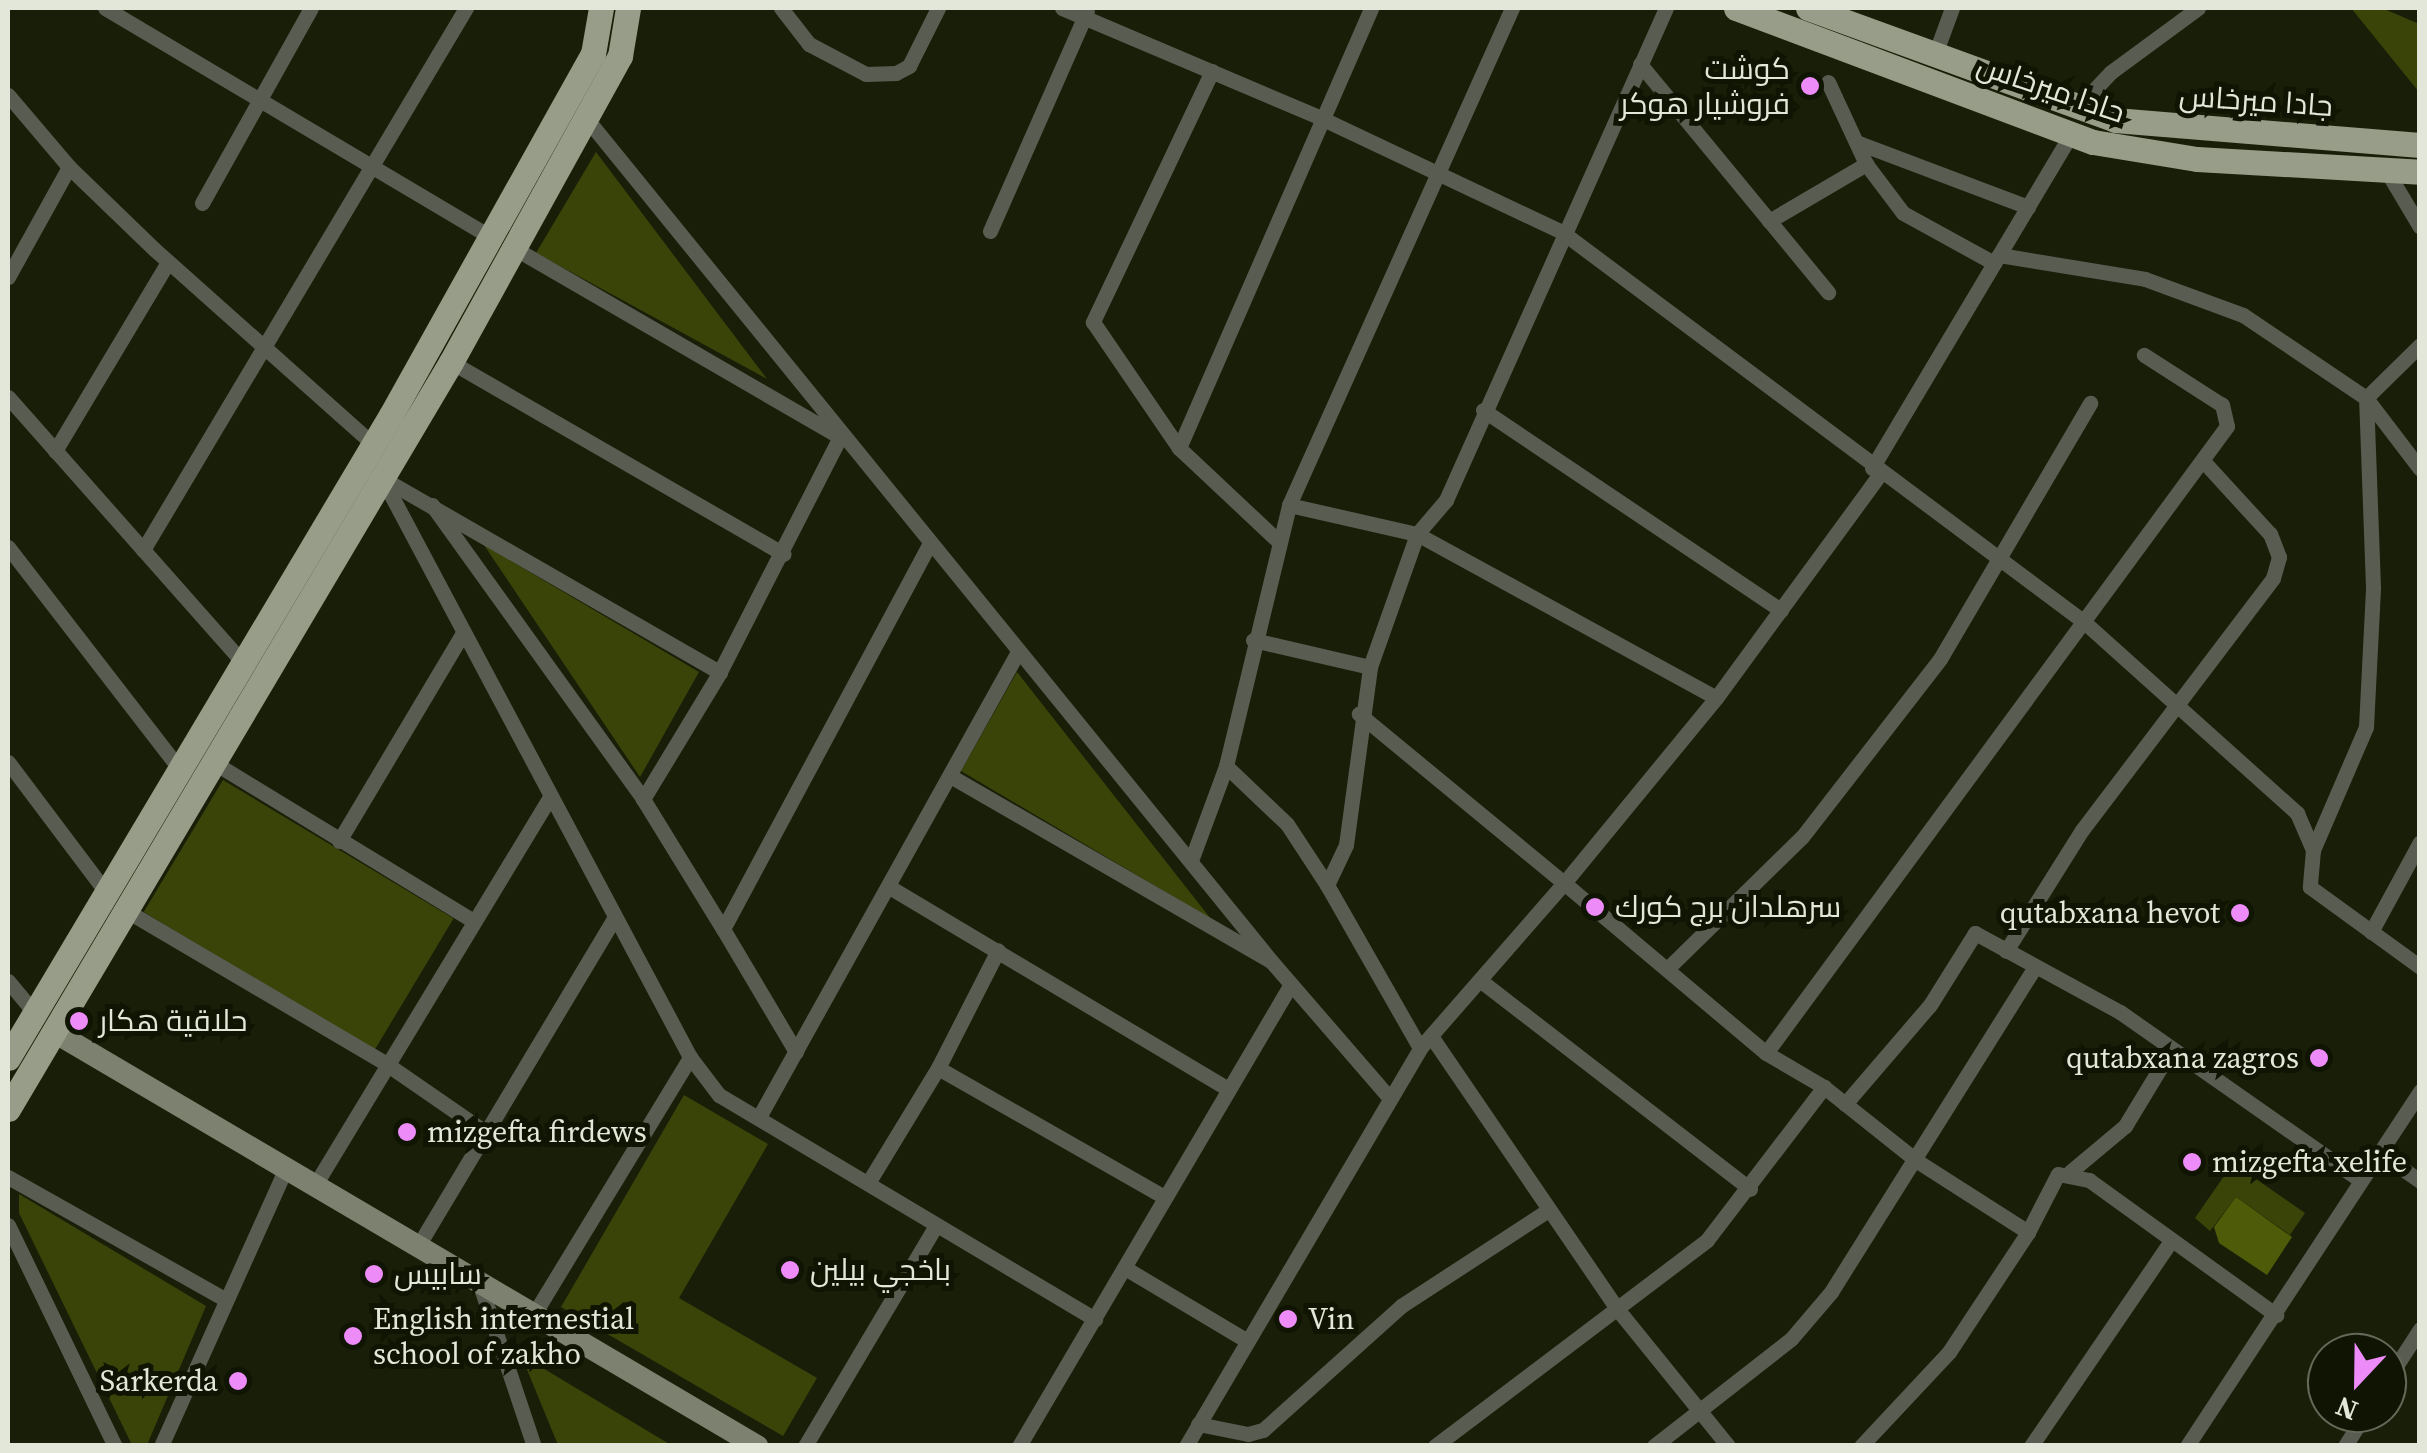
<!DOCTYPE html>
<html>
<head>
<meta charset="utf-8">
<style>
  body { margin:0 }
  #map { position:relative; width:2427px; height:1453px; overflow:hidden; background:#191e08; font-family:"Source Serif 4",Cairo,serif }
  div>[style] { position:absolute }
  .green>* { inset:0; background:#3a4409; transform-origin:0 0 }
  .water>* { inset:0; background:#4e5c09 }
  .street>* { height:15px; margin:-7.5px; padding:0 7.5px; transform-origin:7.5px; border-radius:7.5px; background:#595c51 }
  .secondary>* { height:22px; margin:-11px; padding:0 11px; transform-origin:11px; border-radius:11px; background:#7c8170 }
  .primary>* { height:25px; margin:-12.5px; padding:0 12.5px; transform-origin:12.5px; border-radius:12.5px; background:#979d88 }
  .dots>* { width:28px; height:28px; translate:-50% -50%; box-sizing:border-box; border:5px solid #101402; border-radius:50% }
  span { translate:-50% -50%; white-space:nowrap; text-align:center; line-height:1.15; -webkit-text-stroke:10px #101402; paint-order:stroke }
  .poi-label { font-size:30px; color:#e3e7d9 }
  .right { translate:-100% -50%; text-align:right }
  .left { translate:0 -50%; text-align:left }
  .street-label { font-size:30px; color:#e3e7d9 }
  .frame { position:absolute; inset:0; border:10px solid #e3e7d9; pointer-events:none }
  .north { position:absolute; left:2307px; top:1333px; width:100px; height:100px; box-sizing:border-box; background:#101402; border:2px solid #646858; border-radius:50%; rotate:202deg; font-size:28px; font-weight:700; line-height:40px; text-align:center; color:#e3e7d9 }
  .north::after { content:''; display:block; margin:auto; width:35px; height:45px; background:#ed8cf9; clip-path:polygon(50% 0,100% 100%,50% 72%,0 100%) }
</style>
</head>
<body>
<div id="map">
  <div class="green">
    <i style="clip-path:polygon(2351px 8px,2382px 8px,2419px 24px,2419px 92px)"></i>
    <i style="clip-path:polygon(596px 152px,767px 379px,536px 253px)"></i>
    <i style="clip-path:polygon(484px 545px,699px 672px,640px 777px)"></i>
    <i style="clip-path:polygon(1017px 672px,1211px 919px,961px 771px)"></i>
    <i style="left:223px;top:780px;width:269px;height:154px;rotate:31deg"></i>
    <i style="clip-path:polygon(684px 1095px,768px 1144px,679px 1298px,817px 1378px,783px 1436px,561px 1307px)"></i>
    <i style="clip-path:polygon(2233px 1163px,2305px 1213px,2290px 1235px,2236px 1197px,2210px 1231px,2195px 1218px)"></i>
    <i style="clip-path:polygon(19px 1194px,206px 1306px,147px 1445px,132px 1445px,19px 1213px)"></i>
    <i style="clip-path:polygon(521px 1355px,671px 1445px,558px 1445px)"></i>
  </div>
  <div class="water">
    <i style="clip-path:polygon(2236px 1197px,2292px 1237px,2267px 1275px,2219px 1243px,2214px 1227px)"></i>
  </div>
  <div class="street">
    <i style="left:105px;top:8px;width:449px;rotate:30.7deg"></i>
    <i style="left:781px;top:8px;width:46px;rotate:52.1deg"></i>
    <i style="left:809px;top:44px;width:64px;rotate:27.8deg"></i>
    <i style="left:866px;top:74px;width:30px;rotate:-2deg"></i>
    <i style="left:896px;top:73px;width:15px;rotate:-28deg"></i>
    <i style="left:909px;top:66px;width:65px;rotate:-63.4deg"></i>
    <i style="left:1062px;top:8px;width:284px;rotate:23deg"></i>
    <i style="left:1323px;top:119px;width:264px;rotate:25.3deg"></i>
    <i style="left:1562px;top:232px;width:650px;rotate:36.75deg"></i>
    <i style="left:2083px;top:621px;width:288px;rotate:41.9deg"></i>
    <i style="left:2297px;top:813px;width:40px;rotate:66.6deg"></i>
    <i style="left:2313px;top:850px;width:37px;rotate:95deg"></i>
    <i style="left:2310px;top:887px;width:136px;rotate:36deg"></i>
    <i style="left:1934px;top:57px;width:52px;rotate:-69.8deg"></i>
    <i style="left:1640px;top:64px;width:296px;rotate:50.5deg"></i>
    <i style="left:1212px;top:71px;width:278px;rotate:115.4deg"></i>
    <i style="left:1093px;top:322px;width:153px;rotate:55.7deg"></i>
    <i style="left:1179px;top:448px;width:137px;rotate:43.2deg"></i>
    <i style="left:1828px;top:82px;width:90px;rotate:65.1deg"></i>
    <i style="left:1866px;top:164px;width:61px;rotate:52.9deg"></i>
    <i style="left:1903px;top:213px;width:104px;rotate:28.8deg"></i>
    <i style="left:8px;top:95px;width:94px;rotate:49.7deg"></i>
    <i style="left:69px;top:167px;width:118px;rotate:44deg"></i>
    <i style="left:154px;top:249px;width:295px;rotate:41.7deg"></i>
    <i style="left:2076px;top:109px;width:51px;rotate:-46.6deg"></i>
    <i style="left:2111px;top:72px;width:108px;rotate:-36.3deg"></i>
    <i style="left:586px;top:118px;width:1086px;rotate:50.9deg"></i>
    <i style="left:1856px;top:142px;width:184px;rotate:20.7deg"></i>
    <i style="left:2386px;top:170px;width:66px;rotate:59.2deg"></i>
    <i style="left:202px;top:203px;width:223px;rotate:-60.8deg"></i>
    <i style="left:1769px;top:221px;width:113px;rotate:-30.4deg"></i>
    <i style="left:990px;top:231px;width:240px;rotate:-66.2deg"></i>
    <i style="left:514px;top:248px;width:377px;rotate:30.1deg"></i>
    <i style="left:840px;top:437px;width:264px;rotate:117.1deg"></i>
    <i style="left:720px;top:672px;width:149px;rotate:121.2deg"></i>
    <i style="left:1999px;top:255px;width:148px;rotate:9.3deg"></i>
    <i style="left:2145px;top:279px;width:104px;rotate:20.2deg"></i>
    <i style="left:2243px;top:315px;width:148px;rotate:34deg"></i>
    <i style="left:2366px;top:398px;width:89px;rotate:52.7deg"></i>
    <i style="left:8px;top:277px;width:126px;rotate:-61deg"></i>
    <i style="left:451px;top:362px;width:384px;rotate:30deg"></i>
    <i style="left:8px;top:397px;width:355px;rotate:48.5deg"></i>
    <i style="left:1483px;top:410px;width:359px;rotate:33.9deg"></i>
    <i style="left:1179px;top:448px;width:480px;rotate:-66.4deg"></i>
    <i style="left:55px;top:451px;width:220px;rotate:-59.1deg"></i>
    <i style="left:1872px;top:468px;width:389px;rotate:-59.2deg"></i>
    <i style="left:1880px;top:474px;width:278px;rotate:126.2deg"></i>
    <i style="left:1716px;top:698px;width:239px;rotate:129.4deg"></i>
    <i style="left:1564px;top:883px;width:264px;rotate:40.1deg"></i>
    <i style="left:1766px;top:1053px;width:67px;rotate:30.4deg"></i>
    <i style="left:1824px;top:1087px;width:119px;rotate:38.5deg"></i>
    <i style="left:1917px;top:1161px;width:132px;rotate:32.6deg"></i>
    <i style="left:382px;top:478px;width:656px;rotate:61.99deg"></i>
    <i style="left:382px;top:478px;width:390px;rotate:29.9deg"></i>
    <i style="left:432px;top:505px;width:362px;rotate:54.3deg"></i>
    <i style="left:643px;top:799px;width:153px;rotate:58.4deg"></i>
    <i style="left:1289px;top:505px;width:131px;rotate:12.8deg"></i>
    <i style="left:1417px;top:534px;width:341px;rotate:28.7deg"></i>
    <i style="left:8px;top:547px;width:283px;rotate:52.3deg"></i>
    <i style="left:143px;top:550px;width:631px;rotate:-59.21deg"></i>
    <i style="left:1253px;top:640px;width:120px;rotate:13deg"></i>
    <i style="left:8px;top:762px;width:168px;rotate:53deg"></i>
    <i style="left:213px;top:762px;width:305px;rotate:31.4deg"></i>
    <i style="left:1226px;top:766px;width:84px;rotate:43.6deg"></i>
    <i style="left:1287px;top:824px;width:73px;rotate:56.7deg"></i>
    <i style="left:1327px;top:885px;width:44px;rotate:-64.6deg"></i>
    <i style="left:1346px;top:845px;width:180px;rotate:-82.3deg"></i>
    <i style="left:1370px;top:667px;width:141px;rotate:-70.5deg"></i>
    <i style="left:1417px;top:534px;width:45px;rotate:-49.5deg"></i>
    <i style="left:1446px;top:500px;width:539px;rotate:-65.91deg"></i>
    <i style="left:952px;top:777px;width:368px;rotate:30deg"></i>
    <i style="left:1271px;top:961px;width:179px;rotate:49.1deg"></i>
    <i style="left:339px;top:841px;width:239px;rotate:-59.2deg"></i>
    <i style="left:2313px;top:850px;width:134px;rotate:-66.7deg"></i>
    <i style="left:2366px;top:727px;width:140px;rotate:-87.1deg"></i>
    <i style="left:2373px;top:587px;width:189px;rotate:-92.1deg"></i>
    <i style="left:2366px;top:398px;width:76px;rotate:-44.5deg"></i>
    <i style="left:1192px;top:858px;width:98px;rotate:-69.7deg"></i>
    <i style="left:1226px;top:766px;width:268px;rotate:-76.4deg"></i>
    <i style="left:1289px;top:505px;width:545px;rotate:-65.83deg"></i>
    <i style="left:1327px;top:885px;width:188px;rotate:60.3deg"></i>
    <i style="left:891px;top:888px;width:392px;rotate:30.8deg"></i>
    <i style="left:127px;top:911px;width:303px;rotate:30.5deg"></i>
    <i style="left:388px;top:1065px;width:121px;rotate:34.6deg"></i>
    <i style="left:2371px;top:932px;width:102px;rotate:-61.4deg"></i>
    <i style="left:2006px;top:951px;width:143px;rotate:-57.9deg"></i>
    <i style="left:2082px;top:830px;width:316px;rotate:-52.8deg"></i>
    <i style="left:2273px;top:578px;width:22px;rotate:-74deg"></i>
    <i style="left:2279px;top:557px;width:25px;rotate:-111deg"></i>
    <i style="left:2270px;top:534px;width:99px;rotate:-132.5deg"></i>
    <i style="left:1668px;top:968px;width:187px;rotate:-44.4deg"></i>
    <i style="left:1802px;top:837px;width:225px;rotate:-52.2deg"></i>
    <i style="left:1940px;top:659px;width:297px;rotate:-59.6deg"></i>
    <i style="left:8px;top:981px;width:47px;rotate:50.2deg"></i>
    <i style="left:1481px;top:981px;width:340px;rotate:37.7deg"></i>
    <i style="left:1431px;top:1036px;width:332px;rotate:55.7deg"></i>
    <i style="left:1618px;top:1310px;width:175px;rotate:51deg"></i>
    <i style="left:796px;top:1052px;width:143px;rotate:-120.7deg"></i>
    <i style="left:723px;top:929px;width:438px;rotate:-61.8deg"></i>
    <i style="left:1766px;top:1053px;width:778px;rotate:-53.67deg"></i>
    <i style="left:2227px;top:426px;width:22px;rotate:-103deg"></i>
    <i style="left:2222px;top:405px;width:93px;rotate:-147.3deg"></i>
    <i style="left:938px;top:1068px;width:260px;rotate:29.7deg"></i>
    <i style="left:1845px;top:1104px;width:130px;rotate:-49.4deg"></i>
    <i style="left:1930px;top:1005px;width:85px;rotate:-58deg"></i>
    <i style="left:1975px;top:933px;width:165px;rotate:28.6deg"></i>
    <i style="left:2120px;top:1012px;width:294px;rotate:35deg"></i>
    <i style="left:759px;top:1117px;width:534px;rotate:-60.89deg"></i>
    <i style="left:2380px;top:1153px;width:49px;rotate:35deg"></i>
    <i style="left:2070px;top:1172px;width:72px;rotate:-39.9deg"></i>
    <i style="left:2125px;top:1126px;width:89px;rotate:-58.8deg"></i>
    <i style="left:8px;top:1177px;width:247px;rotate:29.4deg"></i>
    <i style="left:868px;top:1183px;width:135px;rotate:-58.7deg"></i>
    <i style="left:938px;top:1068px;width:132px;rotate:-63deg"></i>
    <i style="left:315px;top:1185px;width:454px;rotate:-58.8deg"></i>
    <i style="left:8px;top:1225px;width:246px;rotate:64.2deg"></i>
    <i style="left:418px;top:1246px;width:381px;rotate:-59.1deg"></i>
    <i style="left:1125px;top:1268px;width:141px;rotate:30.8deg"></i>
    <i style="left:479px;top:1282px;width:173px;rotate:71.5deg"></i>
    <i style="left:534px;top:1314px;width:301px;rotate:-58.7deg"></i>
    <i style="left:690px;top:1057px;width:48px;rotate:52.7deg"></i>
    <i style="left:719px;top:1095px;width:438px;rotate:30.8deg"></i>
    <i style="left:2387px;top:1380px;width:61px;rotate:-57.1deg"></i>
    <i style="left:1198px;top:1424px;width:51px;rotate:11.3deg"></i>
    <i style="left:1248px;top:1434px;width:16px;rotate:-15deg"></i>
    <i style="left:1263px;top:1430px;width:186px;rotate:-41.9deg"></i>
    <i style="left:1401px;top:1306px;width:174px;rotate:-33.1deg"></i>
    <i style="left:161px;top:1446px;width:305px;rotate:-65.8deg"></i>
    <i style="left:805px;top:1446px;width:257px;rotate:-59.3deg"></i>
    <i style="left:1019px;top:1446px;width:536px;rotate:-59.51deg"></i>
    <i style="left:1186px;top:1446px;width:462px;rotate:-59.5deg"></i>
    <i style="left:1420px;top:1048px;width:219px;rotate:-48.9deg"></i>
    <i style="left:1564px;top:883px;width:266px;rotate:-140.5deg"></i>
    <i style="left:1435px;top:1446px;width:341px;rotate:-37.1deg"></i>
    <i style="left:1707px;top:1240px;width:193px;rotate:-52.6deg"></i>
    <i style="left:1654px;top:1446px;width:174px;rotate:-38deg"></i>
    <i style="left:1791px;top:1339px;width:62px;rotate:-49.6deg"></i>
    <i style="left:1831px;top:1292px;width:382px;rotate:-57.9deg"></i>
    <i style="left:1861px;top:1446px;width:129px;rotate:-46.9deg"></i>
    <i style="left:1949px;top:1352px;width:144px;rotate:-56.6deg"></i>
    <i style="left:2028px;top:1232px;width:65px;rotate:-62.7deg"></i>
    <i style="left:2058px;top:1174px;width:32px;rotate:11deg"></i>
    <i style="left:2089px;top:1180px;width:231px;rotate:35.8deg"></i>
    <i style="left:2031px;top:1446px;width:247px;rotate:-55.7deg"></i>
    <i style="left:2187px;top:1446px;width:425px;rotate:-56.7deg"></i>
    <i style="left:2345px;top:1446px;width:39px;rotate:-58deg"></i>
  </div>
  <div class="secondary">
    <i style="left:56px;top:1033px;width:814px;rotate:30.5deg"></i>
  </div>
  <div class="primary">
    <i style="left:1736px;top:8px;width:381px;rotate:20.6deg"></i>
    <i style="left:2093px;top:142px;width:105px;rotate:9.3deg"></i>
    <i style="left:2197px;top:159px;width:223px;rotate:3.3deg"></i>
    <i style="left:1808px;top:8px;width:327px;rotate:20deg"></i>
    <i style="left:2115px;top:120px;width:306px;rotate:4.7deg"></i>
    <i style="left:8px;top:1058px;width:748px;rotate:-59.22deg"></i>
    <i style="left:391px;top:415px;width:414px;rotate:-60.8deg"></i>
    <i style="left:593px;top:54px;width:47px;rotate:-80.1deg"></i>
    <i style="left:8px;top:1109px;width:868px;rotate:-59.33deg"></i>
    <i style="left:451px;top:362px;width:350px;rotate:-61.1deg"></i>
    <i style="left:620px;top:56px;width:49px;rotate:-80.5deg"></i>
  </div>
  <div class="dots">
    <i style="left:1810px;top:86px;background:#ed8cf9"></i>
    <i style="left:1595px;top:907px;background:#ed8cf9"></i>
    <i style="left:2240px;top:913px;background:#ed8cf9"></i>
    <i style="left:79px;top:1021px;background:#ed8cf9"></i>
    <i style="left:2319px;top:1058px;background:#ed8cf9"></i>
    <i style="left:407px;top:1132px;background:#ed8cf9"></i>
    <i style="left:2192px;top:1162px;background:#ed8cf9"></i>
    <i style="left:790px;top:1270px;background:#ed8cf9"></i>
    <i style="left:374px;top:1274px;background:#ed8cf9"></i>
    <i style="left:1288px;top:1319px;background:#ed8cf9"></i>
    <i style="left:353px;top:1336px;background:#ed8cf9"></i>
    <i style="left:238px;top:1381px;background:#ed8cf9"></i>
  </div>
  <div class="poi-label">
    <span class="right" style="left:1790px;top:86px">كوشت<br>فروشيار هوكر</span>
    <span class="left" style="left:1615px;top:907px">سرهلدان برج كورك</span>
    <span class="right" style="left:2220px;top:913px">qutabxana hevot</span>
    <span class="left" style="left:99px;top:1021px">حلاقية هكار</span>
    <span class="right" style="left:2299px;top:1058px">qutabxana zagros</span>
    <span class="left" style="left:427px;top:1132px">mizgefta firdews</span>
    <span class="left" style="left:2212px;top:1162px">mizgefta xelife</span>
    <span class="left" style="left:810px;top:1270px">باخجي بيلين</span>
    <span class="left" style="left:394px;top:1274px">سابيس</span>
    <span class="left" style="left:373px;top:1336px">English internestial<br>school of zakho</span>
    <span class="left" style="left:1308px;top:1319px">Vin</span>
    <span class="right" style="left:218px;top:1381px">Sarkerda</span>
  </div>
  <div class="street-label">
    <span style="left:2051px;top:89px;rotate:19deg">حادا ميرخاس</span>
    <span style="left:2256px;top:101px;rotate:4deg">جادا ميرخاس</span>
  </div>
  <div class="frame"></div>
  <div class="north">N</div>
</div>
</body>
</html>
